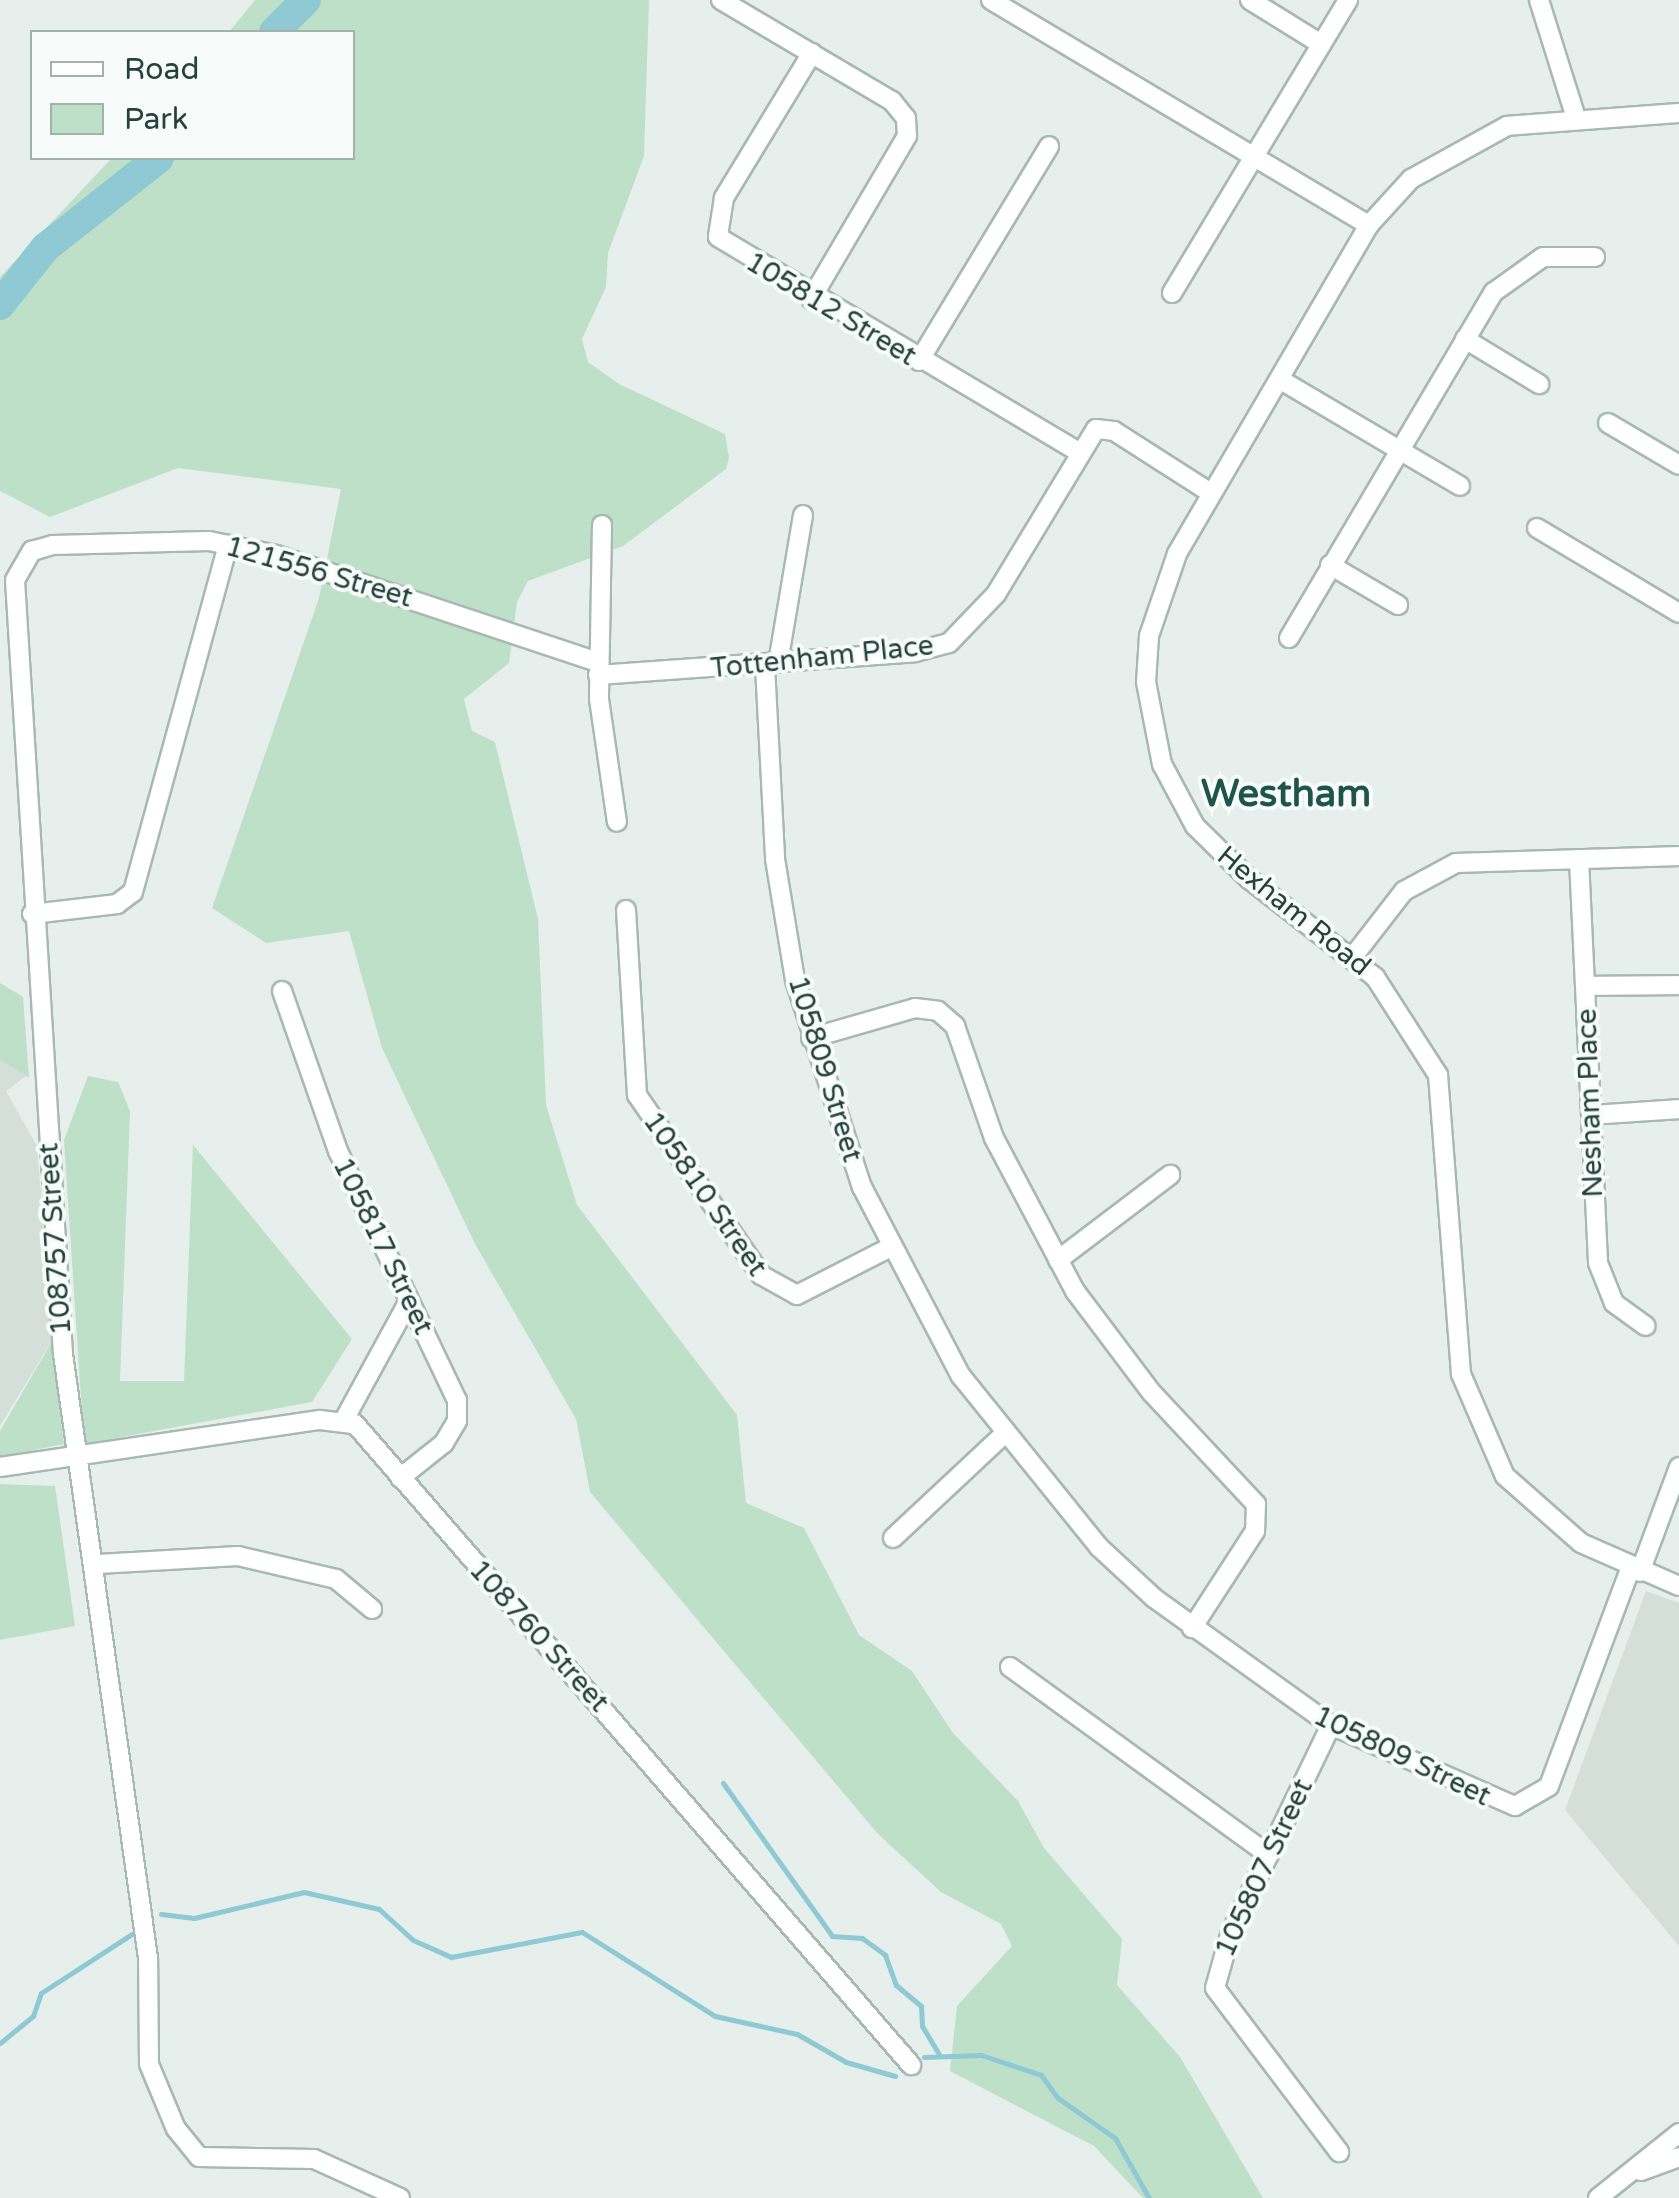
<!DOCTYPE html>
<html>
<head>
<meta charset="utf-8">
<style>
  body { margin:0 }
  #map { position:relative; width:1679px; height:2198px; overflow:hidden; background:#e6efeb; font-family:"Varela Round",sans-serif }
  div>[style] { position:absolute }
  .built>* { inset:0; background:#d4dfda }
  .green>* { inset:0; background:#bfe0c8 }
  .stream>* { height:5px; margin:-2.5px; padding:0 2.5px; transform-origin:2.5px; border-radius:2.5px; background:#8ec9d4 }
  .river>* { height:30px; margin:-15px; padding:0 15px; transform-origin:15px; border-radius:15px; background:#8ec9d4 }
  .roads { filter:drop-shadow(2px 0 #a8b8b2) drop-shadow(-2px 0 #a8b8b2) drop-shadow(0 2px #a8b8b2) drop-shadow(0 -2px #a8b8b2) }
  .minor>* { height:18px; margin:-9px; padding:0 9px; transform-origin:9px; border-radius:9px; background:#fff }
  span { translate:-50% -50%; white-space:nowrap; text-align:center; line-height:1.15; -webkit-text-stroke:8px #f7fbf9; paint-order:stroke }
  .street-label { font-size:28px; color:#24423a }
  .district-label { font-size:38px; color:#1f5548; font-weight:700 }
  .legend { position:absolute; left:30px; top:30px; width:325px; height:130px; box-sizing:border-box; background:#f7fbf9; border:2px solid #a3b1ad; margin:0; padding:12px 18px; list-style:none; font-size:30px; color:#24423a }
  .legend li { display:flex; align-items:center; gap:20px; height:50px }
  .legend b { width:50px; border:2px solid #a3b1ad }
</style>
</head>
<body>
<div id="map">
  <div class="built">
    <i style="clip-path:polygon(0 1060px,26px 1076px,6px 1091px,37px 1146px,53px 1339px,0 1426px)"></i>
    <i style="clip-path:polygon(1646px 1591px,1679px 1603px,1679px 1946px,1565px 1810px)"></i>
  </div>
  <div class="green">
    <i style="clip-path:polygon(255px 0,649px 0,644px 156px,608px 253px,606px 287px,582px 339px,588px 362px,619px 384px,725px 434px,729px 458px,726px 469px,623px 546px,528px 581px,517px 602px,509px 663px,464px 699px,472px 731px,495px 742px,538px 919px,546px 1105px,577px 1205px,737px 1415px,746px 1503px,804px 1528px,859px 1635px,912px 1671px,953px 1733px,1018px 1801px,1044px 1848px,1122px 1939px,1117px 1985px,1180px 2057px,1263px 2198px,1143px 2198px,1094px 2146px,950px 2071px,957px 2006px,1012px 1946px,1001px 1924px,941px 1892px,878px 1834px,590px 1492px,576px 1419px,475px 1244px,382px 1048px,349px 931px,266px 943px,212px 908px,319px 598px,341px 489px,178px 468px,50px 517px,0 491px,0 277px,112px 158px,352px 158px,352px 32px,229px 32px)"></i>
    <i style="clip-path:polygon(0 983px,23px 997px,29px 1078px,0 1060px)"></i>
    <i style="clip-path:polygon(88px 1076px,118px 1082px,130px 1111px,120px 1381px,184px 1381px,193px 1145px,352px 1339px,312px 1402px,84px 1444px,64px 1140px)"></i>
    <i style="clip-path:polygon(51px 1343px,64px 1444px,0 1457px,0 1431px)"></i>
    <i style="clip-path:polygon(0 1484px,55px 1486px,75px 1626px,0 1640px)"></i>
  </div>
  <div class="stream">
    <i style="left:723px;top:1783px;width:188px;rotate:54.5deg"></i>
    <i style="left:832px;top:1936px;width:30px;rotate:4deg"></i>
    <i style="left:862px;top:1938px;width:29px;rotate:36deg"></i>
    <i style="left:885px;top:1955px;width:32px;rotate:70deg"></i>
    <i style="left:896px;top:1985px;width:33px;rotate:40deg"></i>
    <i style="left:921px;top:2006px;width:20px;rotate:87deg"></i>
    <i style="left:922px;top:2026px;width:33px;rotate:59deg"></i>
    <i style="left:161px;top:1914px;width:33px;rotate:7deg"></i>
    <i style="left:194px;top:1918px;width:113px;rotate:-13.3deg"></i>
    <i style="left:304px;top:1892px;width:77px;rotate:12.8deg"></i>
    <i style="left:379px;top:1909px;width:46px;rotate:42.4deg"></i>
    <i style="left:413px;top:1940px;width:42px;rotate:24.1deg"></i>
    <i style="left:451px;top:1957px;width:133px;rotate:-10.8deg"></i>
    <i style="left:582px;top:1932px;width:157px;rotate:32.3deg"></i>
    <i style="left:715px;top:2016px;width:84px;rotate:12.4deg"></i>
    <i style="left:797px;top:2034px;width:56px;rotate:29.7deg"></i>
    <i style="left:846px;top:2062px;width:51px;rotate:15.9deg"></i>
    <i style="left:0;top:2043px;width:43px;rotate:-39.3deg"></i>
    <i style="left:33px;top:2016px;width:24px;rotate:-71deg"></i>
    <i style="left:41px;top:1993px;width:108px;rotate:-33deg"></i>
    <i style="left:924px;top:2057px;width:57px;rotate:-2deg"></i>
    <i style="left:981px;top:2055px;width:63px;rotate:18.4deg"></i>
    <i style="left:1041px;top:2075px;width:29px;rotate:54deg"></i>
    <i style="left:1058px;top:2098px;width:70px;rotate:35.1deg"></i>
    <i style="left:1115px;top:2138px;width:69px;rotate:60.5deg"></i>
  </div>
  <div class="river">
    <i style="left:274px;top:32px;width:45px;rotate:-45deg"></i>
    <i style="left:0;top:305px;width:73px;rotate:-51.7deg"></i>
    <i style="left:45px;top:248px;width:145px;rotate:-38.3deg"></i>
  </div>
  <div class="roads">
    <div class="minor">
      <i style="left:721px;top:0;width:199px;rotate:30.6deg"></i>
      <i style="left:892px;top:101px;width:22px;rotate:51deg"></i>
      <i style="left:906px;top:118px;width:18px;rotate:87deg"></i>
      <i style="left:907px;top:136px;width:189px;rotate:120.5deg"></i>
      <i style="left:991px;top:0;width:440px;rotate:30.8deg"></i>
      <i style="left:1250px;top:0;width:84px;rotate:31.8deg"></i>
      <i style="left:1539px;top:0;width:121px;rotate:72.6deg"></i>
      <i style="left:812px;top:53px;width:170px;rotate:121.3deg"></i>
      <i style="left:724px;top:198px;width:39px;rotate:99deg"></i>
      <i style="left:718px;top:237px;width:419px;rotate:30.8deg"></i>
      <i style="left:1679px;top:113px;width:172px;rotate:175.7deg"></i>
      <i style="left:1507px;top:126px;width:110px;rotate:151.1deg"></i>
      <i style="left:1411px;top:179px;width:62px;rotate:132.4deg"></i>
      <i style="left:1369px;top:225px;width:381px;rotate:120.3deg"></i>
      <i style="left:1177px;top:554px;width:87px;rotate:108.9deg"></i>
      <i style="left:1149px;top:636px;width:46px;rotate:93.7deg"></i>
      <i style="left:1146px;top:682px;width:84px;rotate:79deg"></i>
      <i style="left:1162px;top:764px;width:70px;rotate:62deg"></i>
      <i style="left:1195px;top:826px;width:76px;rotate:44.5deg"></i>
      <i style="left:1249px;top:879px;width:160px;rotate:37.9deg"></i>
      <i style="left:1375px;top:977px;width:117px;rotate:57.3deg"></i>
      <i style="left:1438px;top:1075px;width:300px;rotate:85.6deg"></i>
      <i style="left:1461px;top:1374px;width:111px;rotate:66.7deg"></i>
      <i style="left:1505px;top:1476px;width:101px;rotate:41.4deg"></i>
      <i style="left:1581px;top:1543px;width:107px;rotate:23.7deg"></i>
      <i style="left:1172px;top:293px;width:342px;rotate:-59deg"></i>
      <i style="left:1465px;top:339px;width:87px;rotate:31.3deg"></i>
      <i style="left:919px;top:361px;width:251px;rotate:-58.8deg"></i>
      <i style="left:1281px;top:380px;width:208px;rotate:30.6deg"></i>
      <i style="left:1608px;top:423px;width:82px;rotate:30.6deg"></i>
      <i style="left:602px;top:525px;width:174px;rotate:91deg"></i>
      <i style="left:599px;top:699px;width:124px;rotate:81.7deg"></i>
      <i style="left:1537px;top:528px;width:165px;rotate:30.9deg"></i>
      <i style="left:1330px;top:565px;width:79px;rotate:30.5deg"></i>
      <i style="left:1289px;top:638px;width:402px;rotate:-59.4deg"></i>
      <i style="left:1494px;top:292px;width:60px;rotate:-35.5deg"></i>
      <i style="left:1543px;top:257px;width:52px"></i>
      <i style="left:778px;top:663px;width:150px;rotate:-80.4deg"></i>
      <i style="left:765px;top:666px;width:193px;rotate:87deg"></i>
      <i style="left:775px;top:859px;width:123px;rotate:80.6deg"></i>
      <i style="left:795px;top:980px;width:218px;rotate:72.1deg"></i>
      <i style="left:862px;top:1187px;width:213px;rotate:62.4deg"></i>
      <i style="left:961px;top:1376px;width:220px;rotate:51.1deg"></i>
      <i style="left:1099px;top:1547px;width:75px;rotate:42.8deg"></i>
      <i style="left:1154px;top:1598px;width:218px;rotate:35.7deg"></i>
      <i style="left:1331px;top:1725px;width:201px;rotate:23.8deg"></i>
      <i style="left:1515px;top:1806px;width:39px;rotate:-30deg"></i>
      <i style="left:1549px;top:1786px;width:232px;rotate:-69.5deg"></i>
      <i style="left:598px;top:675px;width:318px;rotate:-4.1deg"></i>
      <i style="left:915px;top:652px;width:35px;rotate:-15deg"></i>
      <i style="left:949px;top:643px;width:68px;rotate:-46.2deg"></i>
      <i style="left:996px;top:594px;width:193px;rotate:-58.8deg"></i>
      <i style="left:1096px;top:429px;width:18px;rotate:6deg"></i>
      <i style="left:1114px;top:431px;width:115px;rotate:32.6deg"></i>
      <i style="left:1579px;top:859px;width:404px;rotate:87.3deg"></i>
      <i style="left:1598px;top:1263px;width:43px;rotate:68.2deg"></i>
      <i style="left:1614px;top:1303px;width:39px;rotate:36deg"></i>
      <i style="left:626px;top:910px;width:185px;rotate:86.6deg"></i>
      <i style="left:637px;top:1095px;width:219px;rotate:55.4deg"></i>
      <i style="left:761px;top:1275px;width:41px;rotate:29.1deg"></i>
      <i style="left:797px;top:1295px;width:103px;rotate:-27.1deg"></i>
      <i style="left:32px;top:914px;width:86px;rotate:-6.7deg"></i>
      <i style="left:117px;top:904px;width:20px;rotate:-37deg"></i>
      <i style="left:133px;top:892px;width:360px;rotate:-74.7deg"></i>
      <i style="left:1352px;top:958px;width:85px;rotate:-52.2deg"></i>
      <i style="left:1404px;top:891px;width:59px;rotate:-28.3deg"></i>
      <i style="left:1456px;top:863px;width:223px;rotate:-1.8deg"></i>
      <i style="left:1587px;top:986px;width:92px;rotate:-0.6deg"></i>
      <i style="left:282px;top:991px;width:170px;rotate:70.7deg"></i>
      <i style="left:338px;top:1151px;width:276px;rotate:64.5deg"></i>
      <i style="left:457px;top:1400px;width:21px;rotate:90deg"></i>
      <i style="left:457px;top:1421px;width:26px;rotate:121deg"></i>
      <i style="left:444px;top:1443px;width:56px;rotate:141.5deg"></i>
      <i style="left:811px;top:1038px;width:108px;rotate:-16.1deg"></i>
      <i style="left:915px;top:1008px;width:23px;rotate:7deg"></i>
      <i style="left:938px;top:1011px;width:23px;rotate:41deg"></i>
      <i style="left:955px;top:1026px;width:119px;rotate:70.8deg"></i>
      <i style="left:994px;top:1138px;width:173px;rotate:62.1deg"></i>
      <i style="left:1075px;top:1291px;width:128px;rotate:53deg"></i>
      <i style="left:1152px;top:1393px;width:152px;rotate:46.9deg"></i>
      <i style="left:1256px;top:1504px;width:27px;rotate:92deg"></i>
      <i style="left:1255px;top:1531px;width:116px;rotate:123deg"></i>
      <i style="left:1591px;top:1115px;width:88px;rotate:-3.9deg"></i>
      <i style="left:1058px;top:1260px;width:141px;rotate:-37.2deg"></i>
      <i style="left:344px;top:1420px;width:136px;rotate:-61.4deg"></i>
      <i style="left:0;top:1467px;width:323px;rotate:-8.4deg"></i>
      <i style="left:320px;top:1420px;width:35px;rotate:7deg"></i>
      <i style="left:355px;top:1424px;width:849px;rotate:49.06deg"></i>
      <i style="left:893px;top:1538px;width:152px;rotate:-43.1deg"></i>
      <i style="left:98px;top:1564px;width:140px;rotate:-3.3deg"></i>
      <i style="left:238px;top:1556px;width:101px;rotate:13.2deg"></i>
      <i style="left:336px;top:1579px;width:47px;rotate:39.8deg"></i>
      <i style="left:1640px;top:1572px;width:112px;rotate:-69.6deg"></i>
      <i style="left:1010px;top:1667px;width:320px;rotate:36deg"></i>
      <i style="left:1331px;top:1725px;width:233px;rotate:115.7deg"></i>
      <i style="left:1230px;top:1935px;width:55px;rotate:105.8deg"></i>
      <i style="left:1215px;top:1988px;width:206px;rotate:52.9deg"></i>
      <i style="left:1641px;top:2171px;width:40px;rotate:-20.2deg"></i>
      <i style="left:400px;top:2198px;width:94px;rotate:-155.6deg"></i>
      <i style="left:314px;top:2159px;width:115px;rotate:-179deg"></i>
      <i style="left:199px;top:2157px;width:36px;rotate:-129deg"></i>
      <i style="left:176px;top:2129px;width:70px;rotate:-112.6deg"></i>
      <i style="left:149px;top:2064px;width:106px;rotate:-90.5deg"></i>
      <i style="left:148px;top:1958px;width:610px;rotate:-98.01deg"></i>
      <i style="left:63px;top:1354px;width:775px;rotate:-93.55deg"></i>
      <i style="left:15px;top:580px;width:34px;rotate:-60deg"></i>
      <i style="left:32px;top:551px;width:22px;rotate:-16deg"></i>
      <i style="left:53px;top:545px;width:156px;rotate:-1.5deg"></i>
      <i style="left:209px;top:541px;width:68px;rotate:11.8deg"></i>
      <i style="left:276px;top:555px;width:339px;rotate:18.4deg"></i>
      <i style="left:1598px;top:2198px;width:104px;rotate:-38.7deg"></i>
    </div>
  </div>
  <div class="street-label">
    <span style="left:831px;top:309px;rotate:31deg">105812 Street</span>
    <span style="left:319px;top:572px;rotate:16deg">121556 Street</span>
    <span style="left:822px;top:657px;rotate:-6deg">Tottenham Place</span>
    <span style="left:1294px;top:911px;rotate:39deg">Hexham Road</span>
    <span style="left:825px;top:1069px;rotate:73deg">105809 Street</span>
    <span style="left:1590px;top:1103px;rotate:-92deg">Nesham Place</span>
    <span style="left:705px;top:1194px;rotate:55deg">105810 Street</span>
    <span style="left:55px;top:1239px;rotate:-94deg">108757 Street</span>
    <span style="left:383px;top:1246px;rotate:64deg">105817 Street</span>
    <span style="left:539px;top:1636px;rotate:48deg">108760 Street</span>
    <span style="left:1402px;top:1756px;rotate:26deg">105809 Street</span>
    <span style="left:1264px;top:1868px;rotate:-65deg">105807 Street</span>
  </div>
  <div class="district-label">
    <span style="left:1286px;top:795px">Westham</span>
  </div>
  <ul class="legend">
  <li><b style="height:12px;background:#fff"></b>Road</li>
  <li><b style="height:28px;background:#bfe0c8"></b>Park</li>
  </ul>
</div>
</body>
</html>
